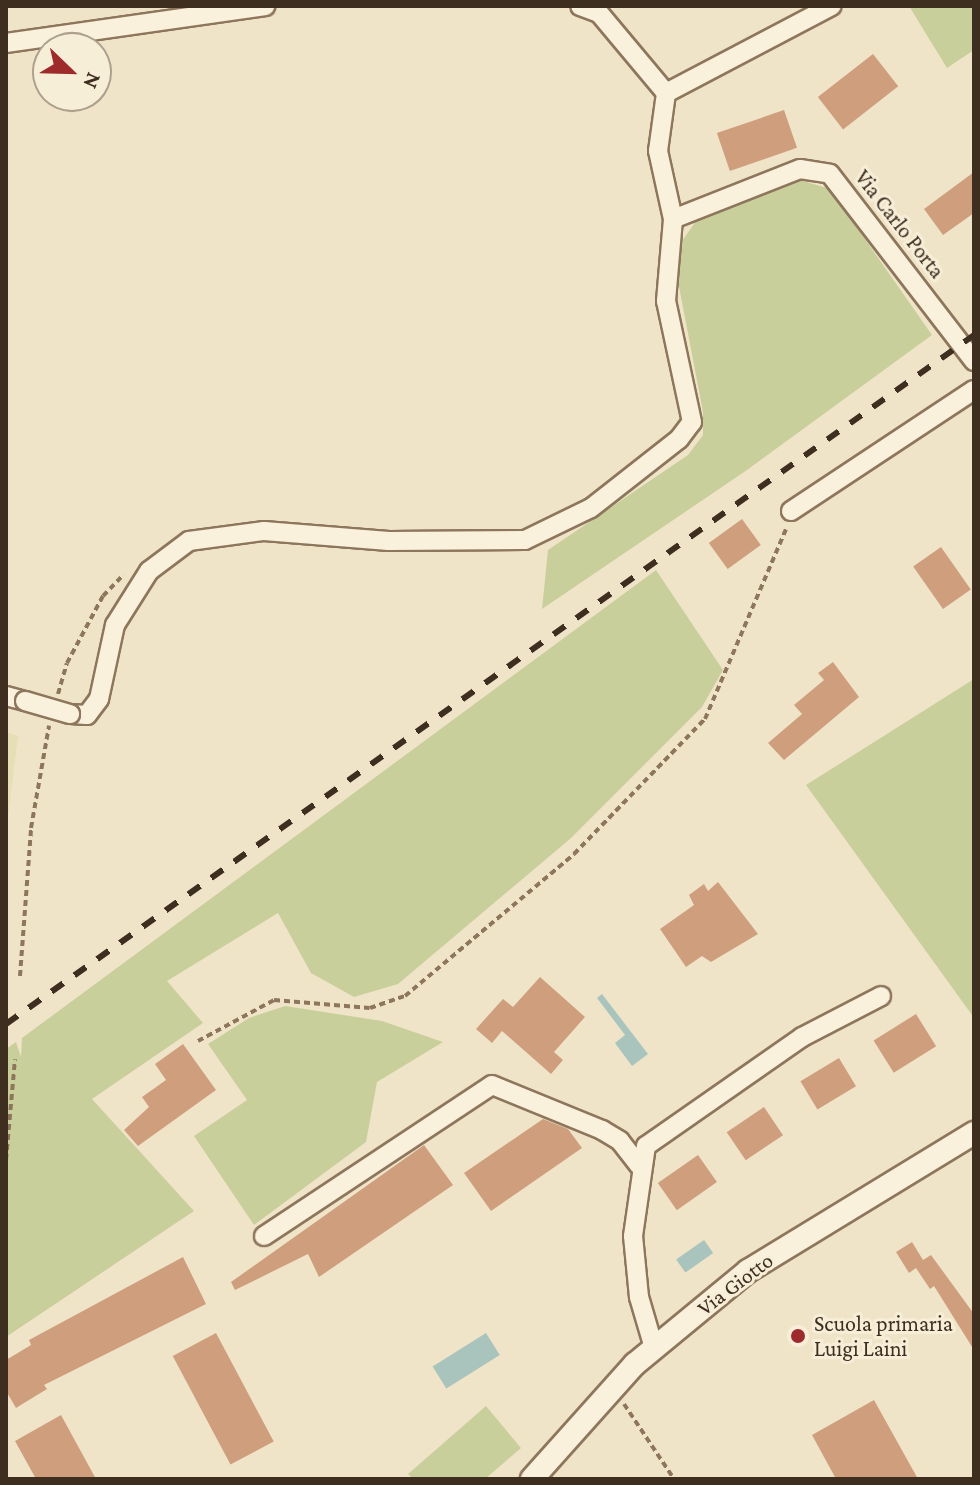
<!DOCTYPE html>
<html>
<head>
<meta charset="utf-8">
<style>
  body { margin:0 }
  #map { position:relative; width:980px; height:1485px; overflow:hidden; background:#f0e4c8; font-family:"Crimson Pro",serif }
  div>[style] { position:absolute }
  .farmland>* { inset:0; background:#e6deb5 }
  .green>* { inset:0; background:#c9cf9b }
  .water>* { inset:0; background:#a9c4bc; transform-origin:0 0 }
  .building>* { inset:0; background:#cf9f7d; transform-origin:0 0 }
  .path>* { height:4px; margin-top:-2px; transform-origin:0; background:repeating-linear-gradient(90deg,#8d765c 0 6px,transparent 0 10px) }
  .roads { filter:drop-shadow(2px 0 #8d765c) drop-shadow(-2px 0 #8d765c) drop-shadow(0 2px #8d765c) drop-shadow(0 -2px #8d765c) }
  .minor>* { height:18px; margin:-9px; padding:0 9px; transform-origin:9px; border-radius:9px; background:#faf1dc }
  .tertiary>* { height:22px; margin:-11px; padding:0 11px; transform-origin:11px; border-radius:11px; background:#faf1dc }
  .rail>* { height:6px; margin-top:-3px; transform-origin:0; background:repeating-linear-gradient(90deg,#3d2e20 0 14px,transparent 0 28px) }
  .bridges { filter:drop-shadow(2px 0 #8d765c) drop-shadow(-2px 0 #8d765c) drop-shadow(0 2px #8d765c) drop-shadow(0 -2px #8d765c) }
  .minor-bridge>* { height:18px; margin:-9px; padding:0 9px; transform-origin:9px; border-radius:9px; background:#faf1dc }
  .dots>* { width:22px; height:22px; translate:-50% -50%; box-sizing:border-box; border:4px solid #f7eed8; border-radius:50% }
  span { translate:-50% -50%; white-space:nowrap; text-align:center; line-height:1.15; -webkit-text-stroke:6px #f7eed8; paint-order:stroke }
  .street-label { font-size:22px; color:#3d2e20 }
  .poi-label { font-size:22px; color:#3d2e20 }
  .left { translate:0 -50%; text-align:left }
  .frame { position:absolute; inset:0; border:8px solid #3d2e20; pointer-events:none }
  .north { position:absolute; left:32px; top:32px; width:80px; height:80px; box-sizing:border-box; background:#f7eed8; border:2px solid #ada18e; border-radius:50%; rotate:113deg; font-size:22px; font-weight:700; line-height:32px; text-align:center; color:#3d2e20 }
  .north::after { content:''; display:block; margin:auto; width:28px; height:36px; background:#9e2a2b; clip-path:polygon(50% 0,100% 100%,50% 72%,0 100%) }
</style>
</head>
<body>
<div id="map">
  <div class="farmland">
    <i style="clip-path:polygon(6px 732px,18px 736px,6px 834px)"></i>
  </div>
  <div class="green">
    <i style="clip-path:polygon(909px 6px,974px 6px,974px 50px,947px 68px)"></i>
    <i style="clip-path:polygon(797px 179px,830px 189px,932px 335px,747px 470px,542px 609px,548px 550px,688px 455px,703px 435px,703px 412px,676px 271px,682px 241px,696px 221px)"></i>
    <i style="clip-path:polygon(656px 570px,723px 670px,702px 707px,570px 839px,398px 984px,354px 997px,311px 973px,278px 913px,167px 981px,203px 1023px,92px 1099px,194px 1211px,6px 1337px,6px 1049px,16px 1042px,21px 1057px,22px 1038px)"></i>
    <i style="clip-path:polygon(974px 679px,974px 1013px,972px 1015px,806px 785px)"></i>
    <i style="clip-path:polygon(285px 1006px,382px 1021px,443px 1042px,377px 1082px,366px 1142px,254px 1225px,194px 1136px,247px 1100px,208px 1044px,249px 1018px)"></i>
    <i style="clip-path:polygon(486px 1406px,521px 1448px,485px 1479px,413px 1479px,408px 1474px)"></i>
  </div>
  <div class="water">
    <i style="clip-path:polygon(602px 994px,648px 1054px,632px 1066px,615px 1043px,625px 1035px,597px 998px)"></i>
    <i style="left:704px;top:1240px;width:16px;height:34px;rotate:55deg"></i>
    <i style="left:486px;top:1333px;width:26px;height:63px;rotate:58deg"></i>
  </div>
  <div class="building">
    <i style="left:873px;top:54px;width:41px;height:70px;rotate:52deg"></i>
    <i style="left:784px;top:110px;width:40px;height:71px;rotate:71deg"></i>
    <i style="clip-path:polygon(974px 172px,974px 213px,943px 235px,924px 209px)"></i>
    <i style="left:742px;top:519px;width:32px;height:41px;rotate:54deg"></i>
    <i style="left:941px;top:547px;width:52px;height:34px;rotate:55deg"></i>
    <i style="clip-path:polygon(833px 662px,859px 697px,784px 760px,768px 743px,802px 714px,794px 705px,824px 680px,818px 673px)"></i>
    <i style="clip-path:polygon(718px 882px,758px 934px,711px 962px,702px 956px,686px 967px,660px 929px,694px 905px,689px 895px,704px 884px,708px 891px)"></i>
    <i style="clip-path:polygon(540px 977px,585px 1017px,554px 1052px,563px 1060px,551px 1074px,502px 1031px,492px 1043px,476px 1029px,503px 999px,513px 1007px)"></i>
    <i style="left:916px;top:1014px;width:38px;height:50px;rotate:58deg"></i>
    <i style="clip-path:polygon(183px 1044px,216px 1090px,138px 1146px,124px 1130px,149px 1107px,142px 1097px,166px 1080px,155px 1064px)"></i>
    <i style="left:839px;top:1058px;width:33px;height:45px;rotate:59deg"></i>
    <i style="left:764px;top:1107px;width:34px;height:45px;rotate:56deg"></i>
    <i style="clip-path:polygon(543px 1119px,568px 1129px,582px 1148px,491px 1211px,464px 1173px)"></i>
    <i style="clip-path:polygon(424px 1145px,453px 1185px,319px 1277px,308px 1254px,235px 1290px,231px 1282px)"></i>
    <i style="left:698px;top:1155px;width:33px;height:49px;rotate:55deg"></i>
    <i style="clip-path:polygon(912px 1242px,923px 1260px,931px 1255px,974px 1314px,974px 1350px,934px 1286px,930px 1289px,916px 1268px,909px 1273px,896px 1252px)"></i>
    <i style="clip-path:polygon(183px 1257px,206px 1304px,44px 1385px,47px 1389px,16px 1408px,6px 1391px,6px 1360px,31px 1345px,29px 1340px)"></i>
    <i style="left:216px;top:1333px;width:123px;height:49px;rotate:62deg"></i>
    <i style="clip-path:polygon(874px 1400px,918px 1479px,836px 1479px,812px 1435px)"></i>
    <i style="clip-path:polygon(61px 1415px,96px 1479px,36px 1479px,15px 1441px)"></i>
  </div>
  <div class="path">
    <i style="left:58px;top:694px;width:32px;rotate:-74deg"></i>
    <i style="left:67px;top:663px;width:76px;rotate:-61.8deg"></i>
    <i style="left:103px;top:596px;width:30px;rotate:-46deg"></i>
    <i style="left:20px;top:976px;width:148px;rotate:-85.7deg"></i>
    <i style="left:31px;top:828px;width:104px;rotate:-80deg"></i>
    <i style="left:198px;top:1041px;width:86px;rotate:-28.3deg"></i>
    <i style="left:274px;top:1000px;width:96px;rotate:4.8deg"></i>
    <i style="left:370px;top:1008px;width:37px;rotate:-19deg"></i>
    <i style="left:405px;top:996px;width:221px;rotate:-40deg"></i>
    <i style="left:574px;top:854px;width:188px;rotate:-45.9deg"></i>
    <i style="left:705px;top:719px;width:207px;rotate:-66.9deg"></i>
    <i style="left:6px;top:1160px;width:101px;rotate:-84.9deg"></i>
    <i style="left:624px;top:1404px;width:90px;rotate:56.3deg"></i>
  </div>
  <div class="roads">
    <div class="minor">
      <i style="left:6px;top:43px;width:262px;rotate:-8.1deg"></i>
      <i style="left:666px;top:93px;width:187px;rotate:-27.7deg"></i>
      <i style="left:673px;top:219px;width:136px;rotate:-21.5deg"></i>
      <i style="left:800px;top:169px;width:30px;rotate:9deg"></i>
      <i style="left:830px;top:174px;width:236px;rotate:52.4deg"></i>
      <i style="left:791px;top:511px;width:219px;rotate:-33.5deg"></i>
      <i style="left:6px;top:696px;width:20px;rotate:15deg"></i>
      <i style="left:70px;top:714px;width:17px;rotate:3deg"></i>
      <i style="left:87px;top:715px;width:20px;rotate:-53deg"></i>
      <i style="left:99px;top:699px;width:76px;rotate:-77.8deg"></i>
      <i style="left:115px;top:625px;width:64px;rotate:-57.8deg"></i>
      <i style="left:149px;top:571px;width:50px;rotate:-36.9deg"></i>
      <i style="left:189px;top:541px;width:76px;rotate:-7.6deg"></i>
      <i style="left:264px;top:531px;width:125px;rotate:4.6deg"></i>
      <i style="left:389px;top:541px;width:136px;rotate:-0.4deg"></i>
      <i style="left:525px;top:540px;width:73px;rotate:-25.9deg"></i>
      <i style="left:591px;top:508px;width:112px;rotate:-38.1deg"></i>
      <i style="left:679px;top:439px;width:21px;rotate:-53deg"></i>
      <i style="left:692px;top:422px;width:124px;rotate:-102.1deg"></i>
      <i style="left:666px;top:301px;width:82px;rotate:-85.1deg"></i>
      <i style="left:673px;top:219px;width:70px;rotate:-102.4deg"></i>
      <i style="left:658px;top:151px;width:59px;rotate:-82.1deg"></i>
      <i style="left:666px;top:93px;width:104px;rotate:-129.9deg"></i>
      <i style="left:599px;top:13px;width:20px;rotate:-160deg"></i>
      <i style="left:264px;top:1236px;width:273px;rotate:-33.5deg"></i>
      <i style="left:492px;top:1085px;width:119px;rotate:22.2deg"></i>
      <i style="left:602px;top:1130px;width:21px;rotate:31deg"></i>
      <i style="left:620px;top:1141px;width:31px;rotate:52deg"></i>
      <i style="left:654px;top:1348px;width:53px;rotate:-106.4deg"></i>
      <i style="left:639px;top:1297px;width:61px;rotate:-95.6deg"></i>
      <i style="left:633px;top:1236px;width:91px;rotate:-81.8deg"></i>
      <i style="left:646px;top:1146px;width:190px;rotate:-34.9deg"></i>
      <i style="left:802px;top:1037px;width:89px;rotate:-27.4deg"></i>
    </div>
    <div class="tertiary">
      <i style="left:532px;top:1479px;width:154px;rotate:-48.2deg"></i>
      <i style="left:635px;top:1364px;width:146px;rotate:-39.5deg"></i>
      <i style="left:748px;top:1271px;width:265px;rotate:-31.4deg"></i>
    </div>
  </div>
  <div class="rail">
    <i style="left:6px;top:1024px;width:1188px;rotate:-35.44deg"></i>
  </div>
  <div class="bridges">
    <div class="minor-bridge">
      <i style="left:25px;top:701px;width:47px;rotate:16.1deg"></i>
    </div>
  </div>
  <div class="dots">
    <i style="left:798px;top:1336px;background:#9e2a2b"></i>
  </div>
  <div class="street-label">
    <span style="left:900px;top:224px;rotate:52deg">Via Carlo Porta</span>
    <span style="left:735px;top:1284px;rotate:-37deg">Via Giotto</span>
  </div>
  <div class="poi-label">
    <span class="left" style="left:814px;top:1336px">Scuola primaria<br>Luigi Laini</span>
  </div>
  <div class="frame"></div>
  <div class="north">N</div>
</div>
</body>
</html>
